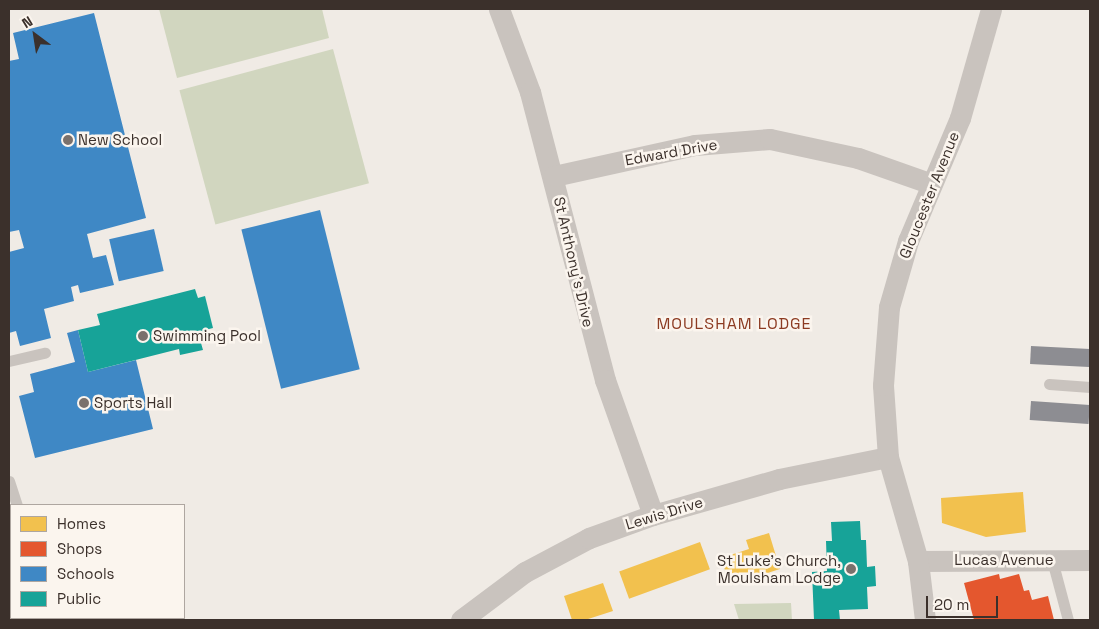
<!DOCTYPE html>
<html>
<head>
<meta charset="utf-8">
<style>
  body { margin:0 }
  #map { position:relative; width:1099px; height:629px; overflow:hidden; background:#f0ebe5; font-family:"Space Grotesk",sans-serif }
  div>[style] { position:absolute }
  .green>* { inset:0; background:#d1d6bf; transform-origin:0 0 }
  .homes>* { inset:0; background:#f2c14e; transform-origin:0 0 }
  .shops>* { inset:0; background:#e4572e }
  .schools>* { inset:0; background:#3f88c5; transform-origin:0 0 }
  .public>* { inset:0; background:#17a398 }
  .industry>* { inset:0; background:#8d8d92; transform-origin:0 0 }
  .lane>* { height:11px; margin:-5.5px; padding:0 5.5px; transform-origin:5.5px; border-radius:5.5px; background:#c9c3be }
  .street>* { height:21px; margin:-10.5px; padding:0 10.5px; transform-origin:10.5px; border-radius:10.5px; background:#c9c3be }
  .dots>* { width:14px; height:14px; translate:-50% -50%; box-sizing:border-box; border:2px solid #fbf5ee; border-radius:50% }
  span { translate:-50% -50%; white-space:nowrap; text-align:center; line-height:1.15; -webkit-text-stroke:5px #fbf5ee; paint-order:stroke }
  .poi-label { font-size:15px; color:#3b302b }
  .left { translate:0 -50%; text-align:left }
  .right { translate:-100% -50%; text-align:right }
  .street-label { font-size:15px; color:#3b302b }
  .neighbourhood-label { font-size:16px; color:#8c3b22; letter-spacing:1px }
  .frame { position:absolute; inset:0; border:10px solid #3b302b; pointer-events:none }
  .legend { position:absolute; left:10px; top:504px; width:175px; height:115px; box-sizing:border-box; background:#fbf5ee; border:1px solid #aea6a0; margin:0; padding:6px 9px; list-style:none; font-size:15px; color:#3b302b }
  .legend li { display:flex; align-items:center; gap:10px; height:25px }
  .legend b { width:25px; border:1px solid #aea6a0 }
  .north { position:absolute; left:10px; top:10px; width:50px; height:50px; -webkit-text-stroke:4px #fbf5ee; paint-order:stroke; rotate:329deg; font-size:14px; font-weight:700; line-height:20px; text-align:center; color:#3b302b }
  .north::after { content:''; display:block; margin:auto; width:18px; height:22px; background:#3b302b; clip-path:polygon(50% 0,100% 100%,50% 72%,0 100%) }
  .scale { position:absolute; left:926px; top:596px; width:72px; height:22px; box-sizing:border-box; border:2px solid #3b302b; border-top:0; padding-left:6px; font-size:15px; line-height:18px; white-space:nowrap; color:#3b302b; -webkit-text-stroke:4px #fbf5ee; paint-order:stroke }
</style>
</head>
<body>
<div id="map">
  <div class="green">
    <i style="clip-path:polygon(159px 9px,322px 9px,329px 38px,177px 78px)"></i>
    <i style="left:333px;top:49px;width:139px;height:159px;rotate:75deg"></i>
    <i style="clip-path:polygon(791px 603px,792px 620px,739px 620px,734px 604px)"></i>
  </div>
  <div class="homes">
    <i style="clip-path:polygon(1023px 492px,1026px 532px,986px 537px,942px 523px,941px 498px)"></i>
    <i style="clip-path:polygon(769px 533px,780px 569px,730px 585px,721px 558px,749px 549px,746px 540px)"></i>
    <i style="left:700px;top:542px;width:29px;height:86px;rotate:70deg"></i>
    <i style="clip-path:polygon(603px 583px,613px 611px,585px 620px,572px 620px,564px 596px)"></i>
  </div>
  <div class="shops">
    <i style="clip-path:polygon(999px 574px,1000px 579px,1019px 574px,1024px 591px,1029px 590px,1032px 600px,1048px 596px,1054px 620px,974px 620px,964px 583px)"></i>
  </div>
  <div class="schools">
    <i style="clip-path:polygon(94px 13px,146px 218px,87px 234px,93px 258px,106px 255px,114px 285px,80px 293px,78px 285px,71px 287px,74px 301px,44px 309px,51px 338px,20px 346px,16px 331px,9px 333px,9px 252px,24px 248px,19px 230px,9px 232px,9px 61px,19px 59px,13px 33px)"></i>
    <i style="left:320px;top:210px;width:164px;height:81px;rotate:76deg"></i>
    <i style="left:154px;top:229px;width:43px;height:46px;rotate:77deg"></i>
    <i style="clip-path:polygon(78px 330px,88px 372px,136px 360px,153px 429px,35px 458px,19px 396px,34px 392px,30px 374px,75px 362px,67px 333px)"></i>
  </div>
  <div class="public">
    <i style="clip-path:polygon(195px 289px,198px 298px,205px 296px,213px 328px,205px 330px,208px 342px,201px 343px,203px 350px,180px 355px,179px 349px,88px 372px,78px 330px,100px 325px,97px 314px)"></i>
    <i style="clip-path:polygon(860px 521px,861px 540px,866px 540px,867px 567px,875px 566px,876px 586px,867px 587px,868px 609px,839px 610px,840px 620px,814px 620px,812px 572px,827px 571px,826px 541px,832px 541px,831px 522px)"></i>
  </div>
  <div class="industry">
    <i style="left:1031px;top:346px;width:59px;height:18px;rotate:3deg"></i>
    <i style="left:1031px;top:401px;width:59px;height:19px;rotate:4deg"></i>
  </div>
  <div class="lane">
    <i style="left:9px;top:361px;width:37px;rotate:-13deg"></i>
    <i style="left:1049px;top:384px;width:41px;rotate:4.2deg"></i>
    <i style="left:9px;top:481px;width:25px;rotate:72deg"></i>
    <i style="left:9px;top:542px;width:2px;rotate:-27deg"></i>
    <i style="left:1052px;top:560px;width:62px;rotate:75.1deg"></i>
  </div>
  <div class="street">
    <i style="left:499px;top:9px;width:89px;rotate:69.5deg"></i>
    <i style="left:530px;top:92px;width:298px;rotate:75.4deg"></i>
    <i style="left:605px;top:380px;width:143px;rotate:70.4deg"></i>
    <i style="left:554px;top:176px;width:144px;rotate:-12.4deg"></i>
    <i style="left:695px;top:145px;width:75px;rotate:-4.6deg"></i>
    <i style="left:770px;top:139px;width:90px;rotate:12.2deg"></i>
    <i style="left:858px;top:158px;width:78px;rotate:19.4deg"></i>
    <i style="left:918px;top:561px;width:172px;rotate:-0.3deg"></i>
    <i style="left:57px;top:618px;width:2px;rotate:63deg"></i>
    <i style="left:461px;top:620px;width:80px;rotate:-36.9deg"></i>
    <i style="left:525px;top:572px;width:72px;rotate:-28deg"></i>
    <i style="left:589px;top:538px;width:68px;rotate:-19.8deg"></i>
    <i style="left:653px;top:515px;width:131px;rotate:-15.9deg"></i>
    <i style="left:779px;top:479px;width:111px;rotate:-11.4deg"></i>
    <i style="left:925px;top:620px;width:59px;rotate:-96.8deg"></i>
    <i style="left:918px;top:561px;width:108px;rotate:-106.1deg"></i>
    <i style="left:888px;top:457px;width:72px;rotate:-94deg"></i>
    <i style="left:883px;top:385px;width:78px;rotate:-85.6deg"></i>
    <i style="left:889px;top:307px;width:69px;rotate:-73.9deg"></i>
    <i style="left:908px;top:241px;width:134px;rotate:-67.1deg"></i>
    <i style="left:960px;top:118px;width:113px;rotate:-74.1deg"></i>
  </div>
  <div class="dots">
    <i style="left:68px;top:140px;background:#7a716c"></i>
    <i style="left:143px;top:336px;background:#7a716c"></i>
    <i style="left:84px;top:403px;background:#7a716c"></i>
    <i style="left:851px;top:569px;background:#7a716c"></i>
  </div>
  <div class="poi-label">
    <span class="left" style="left:78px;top:140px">New School</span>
    <span class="left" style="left:153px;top:336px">Swimming Pool</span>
    <span class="left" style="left:94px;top:403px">Sports Hall</span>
    <span class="right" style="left:841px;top:569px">St Luke's Church,<br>Moulsham Lodge</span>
  </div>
  <div class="street-label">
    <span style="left:671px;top:152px;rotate:-10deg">Edward Drive</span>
    <span style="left:929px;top:195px;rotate:-68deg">Gloucester Avenue</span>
    <span style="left:574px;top:262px;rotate:77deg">St Anthony's Drive</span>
    <span style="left:664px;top:513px;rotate:-17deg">Lewis Drive</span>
    <span style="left:1004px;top:560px">Lucas Avenue</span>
  </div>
  <div class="neighbourhood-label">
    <span style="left:734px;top:324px">MOULSHAM LODGE</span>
  </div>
  <div class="frame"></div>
  <ul class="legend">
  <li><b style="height:14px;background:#f2c14e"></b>Homes</li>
  <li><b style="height:14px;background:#e4572e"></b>Shops</li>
  <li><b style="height:14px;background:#3f88c5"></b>Schools</li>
  <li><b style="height:14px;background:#17a398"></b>Public</li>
  </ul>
  <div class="north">N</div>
  <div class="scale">20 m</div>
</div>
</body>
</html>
